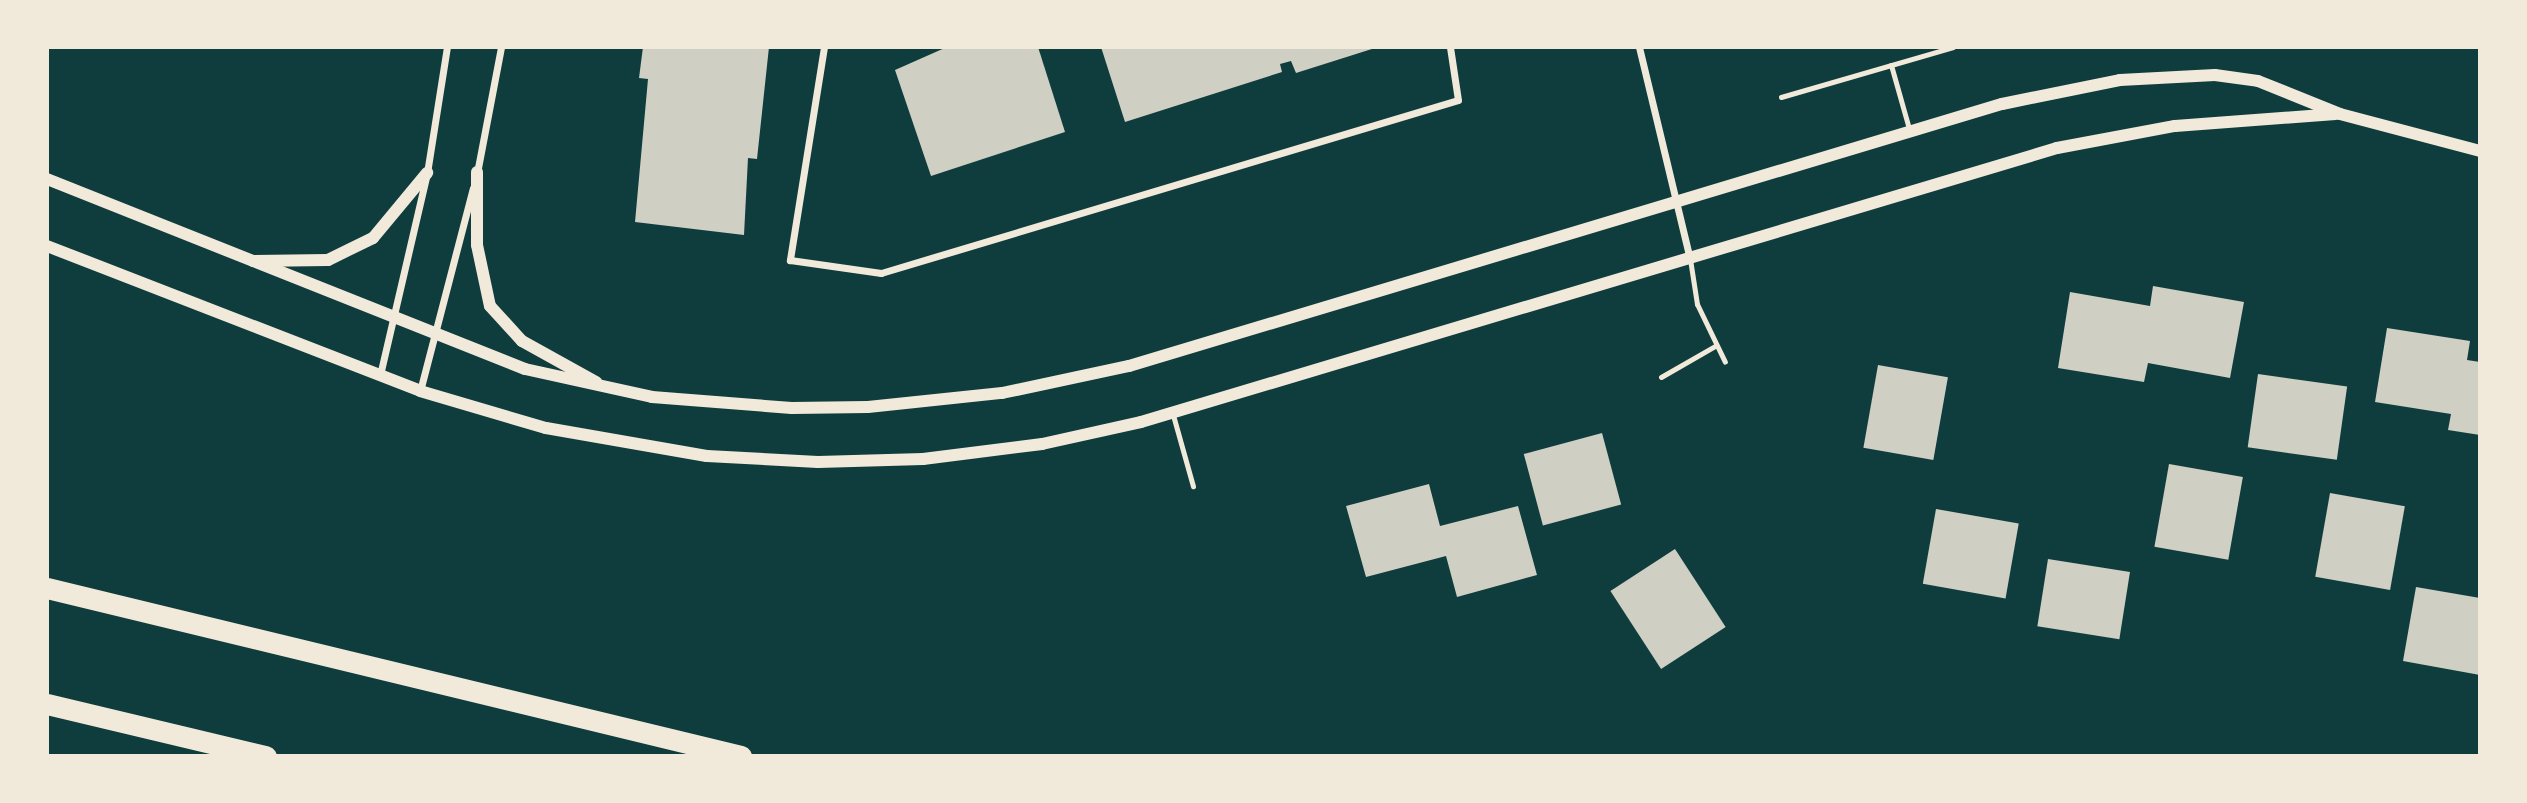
<!DOCTYPE html>
<html>
<head>
<meta charset="utf-8">
<style>
  body { margin:0 }
  #map { position:relative; width:2527px; height:803px; overflow:hidden; background:#0f3d3e; font-family:"Varela Round",sans-serif }
  div>[style] { position:absolute }
  .building>* { inset:0; background:#cfcfc3; transform-origin:0 0 }
  .service>* { height:5px; margin:-2.5px; padding:0 2.5px; transform-origin:2.5px; border-radius:2.5px; background:#f1e9da }
  .minor>* { height:7px; margin:-3.5px; padding:0 3.5px; transform-origin:3.5px; border-radius:3.5px; background:#f1e9da }
  .tertiary>* { height:12px; margin:-6px; padding:0 6px; transform-origin:6px; border-radius:6px; background:#f1e9da }
  .motorway>* { height:21px; margin:-10.5px; padding:0 10.5px; transform-origin:10.5px; border-radius:10.5px; background:#f1e9da }
  span { translate:-50% -50%; white-space:nowrap; text-align:center; line-height:1.15; -webkit-text-stroke:7px #f1e9da; paint-order:stroke }
  .frame { position:absolute; inset:0; border:49px solid #f1e9da; pointer-events:none }
</style>
</head>
<body>
<div id="map">
  <div class="building">
    <i style="clip-path:polygon(643px 47px,769px 47px,757px 159px,748px 158px,744px 235px,635px 222px,648px 79px,639px 78px)"></i>
    <i style="clip-path:polygon(947px 47px,1038px 47px,1065px 132px,931px 176px,895px 70px)"></i>
    <i style="clip-path:polygon(1101px 47px,1375px 47px,1375px 48px,1296px 73px,1291px 61px,1280px 64px,1282px 72px,1125px 122px)"></i>
    <i style="clip-path:polygon(2153px 286px,2244px 302px,2230px 378px,2148px 363px,2144px 382px,2058px 368px,2070px 292px,2150px 306px)"></i>
    <i style="clip-path:polygon(2387px 328px,2470px 341px,2467px 360px,2480px 362px,2480px 435px,2448px 430px,2451px 414px,2375px 402px)"></i>
    <i style="left:1878px;top:365px;width:71px;height:84px;rotate:10deg"></i>
    <i style="left:2258px;top:374px;width:90px;height:74px;rotate:8deg"></i>
    <i style="left:1602px;top:433px;width:74px;height:81px;rotate:75deg"></i>
    <i style="left:2169px;top:464px;width:75px;height:84px;rotate:10deg"></i>
    <i style="clip-path:polygon(1429px 484px,1440px 526px,1518px 506px,1537px 575px,1457px 597px,1446px 556px,1366px 577px,1346px 506px)"></i>
    <i style="left:2330px;top:493px;width:76px;height:85px;rotate:10deg"></i>
    <i style="left:1936px;top:509px;width:84px;height:76px;rotate:10deg"></i>
    <i style="left:1675px;top:549px;width:93px;height:77px;rotate:57deg"></i>
    <i style="left:2048px;top:559px;width:83px;height:68px;rotate:9deg"></i>
    <i style="clip-path:polygon(2416px 587px,2480px 598px,2480px 675px,2403px 661px)"></i>
  </div>
  <div class="service">
    <i style="left:1891px;top:65px;width:70px;rotate:74.2deg"></i>
    <i style="left:1781px;top:97px;width:179px;rotate:-16.2deg"></i>
    <i style="left:1690px;top:259px;width:46px;rotate:81.2deg"></i>
    <i style="left:1697px;top:304px;width:64px;rotate:64.2deg"></i>
    <i style="left:1661px;top:377px;width:62px;rotate:-29.9deg"></i>
    <i style="left:1173px;top:415px;width:74px;rotate:74.3deg"></i>
    <i style="left:2480px;top:492px;width:24px;rotate:90deg"></i>
  </div>
  <div class="minor">
    <i style="left:824px;top:47px;width:216px;rotate:99.1deg"></i>
    <i style="left:790px;top:260px;width:92px;rotate:8.1deg"></i>
    <i style="left:881px;top:273px;width:602px;rotate:-16.69deg"></i>
    <i style="left:1458px;top:100px;width:54px;rotate:-98.6deg"></i>
    <i style="left:1639px;top:47px;width:218px;rotate:76.5deg"></i>
    <i style="left:477px;top:173px;width:128px;rotate:-79.2deg"></i>
    <i style="left:380px;top:375px;width:207px;rotate:-76.9deg"></i>
    <i style="left:427px;top:173px;width:128px;rotate:-81deg"></i>
    <i style="left:420px;top:391px;width:210px;rotate:-75.4deg"></i>
  </div>
  <div class="tertiary">
    <i style="left:477px;top:172px;width:73px;rotate:90deg"></i>
    <i style="left:477px;top:245px;width:62px;rotate:78deg"></i>
    <i style="left:490px;top:306px;width:47px;rotate:47.6deg"></i>
    <i style="left:522px;top:341px;width:85px;rotate:29deg"></i>
    <i style="left:47px;top:179px;width:514px;rotate:21.68deg"></i>
    <i style="left:525px;top:369px;width:130px;rotate:12.4deg"></i>
    <i style="left:652px;top:397px;width:140px;rotate:4.5deg"></i>
    <i style="left:792px;top:408px;width:76px;rotate:-0.8deg"></i>
    <i style="left:868px;top:407px;width:135px;rotate:-6deg"></i>
    <i style="left:1002px;top:393px;width:130px;rotate:-12deg"></i>
    <i style="left:1129px;top:366px;width:911px;rotate:-16.71deg"></i>
    <i style="left:2002px;top:104px;width:120px;rotate:-11.5deg"></i>
    <i style="left:2120px;top:80px;width:95px;rotate:-3deg"></i>
    <i style="left:2215px;top:75px;width:43px;rotate:7.9deg"></i>
    <i style="left:2258px;top:81px;width:88px;rotate:21.9deg"></i>
    <i style="left:2340px;top:114px;width:145px;rotate:14.8deg"></i>
    <i style="left:47px;top:246px;width:400px;rotate:21.2deg"></i>
    <i style="left:420px;top:391px;width:131px;rotate:16.4deg"></i>
    <i style="left:546px;top:428px;width:163px;rotate:9.9deg"></i>
    <i style="left:707px;top:456px;width:111px;rotate:3.1deg"></i>
    <i style="left:818px;top:462px;width:105px;rotate:-1.6deg"></i>
    <i style="left:923px;top:459px;width:120px;rotate:-7.2deg"></i>
    <i style="left:1042px;top:444px;width:101px;rotate:-12.5deg"></i>
    <i style="left:1141px;top:422px;width:956px;rotate:-16.65deg"></i>
    <i style="left:2057px;top:148px;width:120px;rotate:-10.6deg"></i>
    <i style="left:2175px;top:126px;width:161px;rotate:-4.3deg"></i>
    <i style="left:253px;top:261px;width:75px;rotate:-0.8deg"></i>
    <i style="left:328px;top:260px;width:50px;rotate:-26.1deg"></i>
    <i style="left:373px;top:238px;width:85px;rotate:-50.3deg"></i>
  </div>
  <div class="motorway">
    <i style="left:47px;top:588px;width:714px;rotate:13.61deg"></i>
    <i style="left:47px;top:704px;width:225px;rotate:13.4deg"></i>
  </div>
  <div class="frame"></div>
</div>
</body>
</html>
